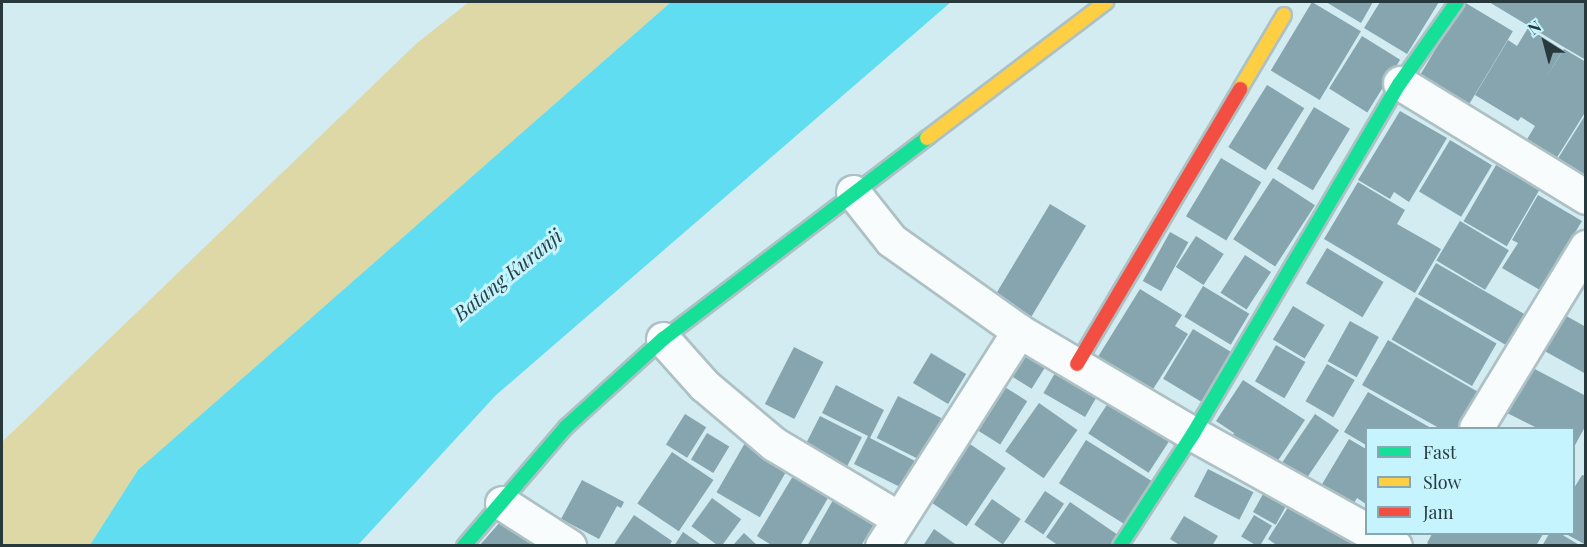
<!DOCTYPE html>
<html>
<head>
<meta charset="utf-8">
<style>
  body { margin:0 }
  #map { position:relative; width:1587px; height:547px; overflow:hidden; background:#d2ecf1; font-family:"Playfair Display",serif }
  div>[style] { position:absolute }
  .green>* { inset:0; background:#ded8a7 }
  .water>* { inset:0; background:#61ddf1 }
  .building>* { inset:0; background:#86a5af; transform-origin:0 0 }
  .roads { filter:drop-shadow(2px 0 #adc1c4) drop-shadow(-2px 0 #adc1c4) drop-shadow(0 2px #adc1c4) drop-shadow(0 -2px #adc1c4) }
  .street>* { height:33px; margin:-16.5px; padding:0 16.5px; transform-origin:16.5px; border-radius:16.5px; background:#f8fcfd }
  .fast>* { height:14px; margin:-7px; padding:0 7px; transform-origin:7px; border-radius:7px; background:#16e098 }
  .slow>* { height:14px; margin:-7px; padding:0 7px; transform-origin:7px; border-radius:7px; background:#ffcf43 }
  .jam>* { height:14px; margin:-7px; padding:0 7px; transform-origin:7px; border-radius:7px; background:#f24e42 }
  span { translate:-50% -50%; white-space:nowrap; text-align:center; line-height:1.15; -webkit-text-stroke:6px #c5f4fe; paint-order:stroke }
  .water-label { font-size:20px; color:#274045; font-style:italic }
  .frame { position:absolute; inset:0; border:3px solid #27393d; pointer-events:none }
  .legend { position:absolute; left:1365px; top:427px; width:210px; height:108px; box-sizing:border-box; background:#c5f4fe; border:2px solid #86a9b1; margin:0; padding:8px 10px; list-style:none; font-size:18px; color:#27393d }
  .legend li { display:flex; align-items:center; gap:12px; height:30px }
  .legend b { width:30px; border:2px solid #86a9b1 }
  .north { position:absolute; left:1515px; top:12px; width:60px; height:60px; -webkit-text-stroke:4px #c5f4fe; paint-order:stroke; rotate:324deg; font-size:16px; font-weight:700; line-height:24px; text-align:center; color:#27393d }
  .north::after { content:''; display:block; margin:auto; width:21px; height:27px; background:#27393d; clip-path:polygon(50% 0,100% 100%,50% 72%,0 100%) }
</style>
</head>
<body>
<div id="map">
  <div class="green">
    <i style="clip-path:polygon(469px 2px,671px 2px,139px 470px,90px 545px,2px 546px,2px 442px,417px 43px)"></i>
  </div>
  <div class="water">
    <i style="clip-path:polygon(671px 2px,951px 2px,496px 395px,358px 545px,90px 545px,138px 470px)"></i>
  </div>
  <div class="building">
    <i style="left:1312px;top:2px;width:57px;height:80px;rotate:31deg"></i>
    <i style="clip-path:polygon(1326px 2px,1373px 2px,1361px 23px)"></i>
    <i style="clip-path:polygon(1380px 2px,1439px 2px,1407px 54px,1364px 28px)"></i>
    <i style="left:1464px;top:2px;width:57px;height:87px;rotate:31deg"></i>
    <i style="clip-path:polygon(1489px 2px,1586px 2px,1586px 60px,1562px 46px)"></i>
    <i style="clip-path:polygon(1528px 28px,1563px 50px,1544px 81px,1564px 49px,1586px 62px,1586px 111px,1556px 159px,1526px 141px,1535px 126px,1521px 117px,1518px 121px,1475px 95px,1508px 40px,1517px 46px)"></i>
    <i style="left:1362px;top:36px;width:45px;height:62px;rotate:32deg"></i>
    <i style="left:1267px;top:85px;width:44px;height:73px;rotate:32deg"></i>
    <i style="left:1314px;top:107px;width:42px;height:72px;rotate:31deg"></i>
    <i style="clip-path:polygon(1400px 111px,1447px 138px,1409px 202px,1394px 192px,1390px 199px,1358px 180px)"></i>
    <i style="clip-path:polygon(1586px 114px,1586px 177px,1557px 160px)"></i>
    <i style="left:1450px;top:140px;width:49px;height:60px;rotate:31deg"></i>
    <i style="left:1221px;top:158px;width:47px;height:68px;rotate:31deg"></i>
    <i style="left:1496px;top:165px;width:50px;height:65px;rotate:30deg"></i>
    <i style="left:1273px;top:178px;width:50px;height:73px;rotate:33deg"></i>
    <i style="clip-path:polygon(1358px 182px,1405px 210px,1397px 224px,1441px 249px,1415px 293px,1324px 239px)"></i>
    <i style="clip-path:polygon(1538px 195px,1582px 221px,1540px 290px,1502px 268px,1518px 243px,1512px 240px)"></i>
    <i style="left:1050px;top:204px;width:42px;height:112px;rotate:31deg"></i>
    <i style="left:1460px;top:221px;width:57px;height:46px;rotate:31deg"></i>
    <i style="left:1170px;top:232px;width:21px;height:56px;rotate:29deg"></i>
    <i style="left:1196px;top:236px;width:33px;height:37px;rotate:33deg"></i>
    <i style="left:1327px;top:248px;width:66px;height:41px;rotate:31deg"></i>
    <i style="left:1245px;top:255px;width:31px;height:45px;rotate:33deg"></i>
    <i style="left:1436px;top:263px;width:107px;height:36px;rotate:30deg"></i>
    <i style="left:1203px;top:286px;width:54px;height:36px;rotate:31deg"></i>
    <i style="clip-path:polygon(1140px 289px,1182px 315px,1175px 326px,1188px 334px,1150px 394px,1096px 360px)"></i>
    <i style="left:1416px;top:297px;width:93px;height:49px;rotate:30deg"></i>
    <i style="left:1293px;top:306px;width:37px;height:39px;rotate:31deg"></i>
    <i style="clip-path:polygon(1561px 313px,1586px 327px,1586px 374px,1541px 349px)"></i>
    <i style="left:1350px;top:321px;width:33px;height:46px;rotate:29deg"></i>
    <i style="left:1193px;top:329px;width:45px;height:58px;rotate:31deg"></i>
    <i style="clip-path:polygon(1388px 340px,1480px 393px,1460px 428px,1439px 428px,1362px 385px)"></i>
    <i style="left:1276px;top:345px;width:34px;height:42px;rotate:30deg"></i>
    <i style="left:1016px;top:346px;width:36px;height:28px;rotate:32deg"></i>
    <i style="left:794px;top:347px;width:33px;height:64px;rotate:27deg"></i>
    <i style="left:931px;top:353px;width:41px;height:35px;rotate:31deg"></i>
    <i style="left:1062px;top:361px;width:48px;height:37px;rotate:30deg"></i>
    <i style="left:1327px;top:364px;width:32px;height:43px;rotate:30deg"></i>
    <i style="clip-path:polygon(1529px 366px,1586px 396px,1586px 425px,1574px 447px,1574px 428px,1537px 428px,1505px 412px)"></i>
    <i style="clip-path:polygon(1243px 380px,1305px 420px,1275px 465px,1232px 437px,1234px 433px,1216px 421px)"></i>
    <i style="left:995px;top:381px;width:38px;height:51px;rotate:32deg"></i>
    <i style="clip-path:polygon(836px 385px,884px 410px,870px 438px,917px 462px,904px 489px,854px 464px,868px 436px,822px 413px)"></i>
    <i style="clip-path:polygon(1368px 392px,1431px 428px,1366px 428px,1366px 445px,1344px 432px)"></i>
    <i style="left:898px;top:396px;width:49px;height:47px;rotate:27deg"></i>
    <i style="left:1110px;top:400px;width:72px;height:40px;rotate:33deg"></i>
    <i style="left:1039px;top:403px;width:47px;height:59px;rotate:35deg"></i>
    <i style="left:685px;top:414px;width:25px;height:36px;rotate:32deg"></i>
    <i style="left:1315px;top:414px;width:29px;height:64px;rotate:34deg"></i>
    <i style="left:820px;top:416px;width:47px;height:35px;rotate:27deg"></i>
    <i style="left:707px;top:433px;width:26px;height:31px;rotate:31deg"></i>
    <i style="left:961px;top:438px;width:54px;height:70px;rotate:34deg"></i>
    <i style="clip-path:polygon(1349px 439px,1366px 449px,1366px 504px,1357px 498px,1350px 510px,1318px 491px)"></i>
    <i style="left:1086px;top:440px;width:78px;height:51px;rotate:32deg"></i>
    <i style="left:745px;top:443px;width:50px;height:57px;rotate:30deg"></i>
    <i style="left:672px;top:452px;width:50px;height:62px;rotate:34deg"></i>
    <i style="clip-path:polygon(799px 466px,835px 486px,800px 546px,773px 546px,757px 536px)"></i>
    <i style="left:1208px;top:469px;width:51px;height:31px;rotate:27deg"></i>
    <i style="clip-path:polygon(1582px 475px,1586px 476px,1586px 545px,1566px 534px,1574px 534px,1574px 488px)"></i>
    <i style="clip-path:polygon(582px 480px,624px 502px,621px 508px,617px 506px,599px 539px,561px 519px)"></i>
    <i style="left:1268px;top:485px;width:26px;height:31px;rotate:29deg"></i>
    <i style="left:1045px;top:491px;width:23px;height:37px;rotate:34deg"></i>
    <i style="clip-path:polygon(837px 493px,878px 517px,861px 546px,807px 546px)"></i>
    <i style="clip-path:polygon(1297px 493px,1369px 546px,1278px 546px,1268px 539px)"></i>
    <i style="left:712px;top:498px;width:36px;height:35px;rotate:36deg"></i>
    <i style="left:992px;top:499px;width:35px;height:31px;rotate:35deg"></i>
    <i style="clip-path:polygon(1070px 502px,1118px 535px,1111px 546px,1059px 546px,1046px 537px)"></i>
    <i style="clip-path:polygon(509px 512px,546px 546px,479px 546px)"></i>
    <i style="clip-path:polygon(634px 515px,672px 541px,669px 546px,613px 546px)"></i>
    <i style="left:1254px;top:515px;width:21px;height:25px;rotate:31deg"></i>
    <i style="clip-path:polygon(1184px 516px,1218px 536px,1212px 546px,1181px 546px,1170px 539px)"></i>
    <i style="clip-path:polygon(934px 529px,958px 546px,923px 546px)"></i>
    <i style="clip-path:polygon(683px 532px,703px 546px,674px 546px)"></i>
    <i style="clip-path:polygon(744px 533px,758px 546px,734px 544px)"></i>
    <i style="clip-path:polygon(1432px 534px,1543px 534px,1536px 546px,1431px 546px,1427px 543px)"></i>
    <i style="clip-path:polygon(1549px 534px,1561px 534px,1581px 546px,1542px 546px)"></i>
  </div>
  <div class="roads">
    <div class="street">
      <i style="left:1400px;top:83px;width:218px;rotate:31.5deg"></i>
      <i style="left:853px;top:192px;width:61px;rotate:51.6deg"></i>
      <i style="left:891px;top:240px;width:157px;rotate:35.4deg"></i>
      <i style="left:1019px;top:331px;width:202px;rotate:30.6deg"></i>
      <i style="left:1193px;top:434px;width:198px;rotate:29deg"></i>
      <i style="left:663px;top:339px;width:62px;rotate:48.3deg"></i>
      <i style="left:704px;top:385px;width:92px;rotate:40.1deg"></i>
      <i style="left:774px;top:444px;width:144px;rotate:30.8deg"></i>
      <i style="left:1476px;top:428px;width:212px;rotate:-58.7deg"></i>
      <i style="left:502px;top:503px;width:80px;rotate:32.7deg"></i>
      <i style="left:1373px;top:534px;width:25px;rotate:29deg"></i>
      <i style="left:882px;top:546px;width:255px;rotate:-57.5deg"></i>
    </div>
    <div class="fast">
      <i style="left:464px;top:546px;width:157px;rotate:-49.4deg"></i>
      <i style="left:566px;top:427px;width:131px;rotate:-42.2deg"></i>
      <i style="left:663px;top:339px;width:332px;rotate:-37.3deg"></i>
      <i style="left:1120px;top:546px;width:134px;rotate:-56.9deg"></i>
      <i style="left:1193px;top:434px;width:407px;rotate:-59.5deg"></i>
      <i style="left:1400px;top:83px;width:99px;rotate:-54.9deg"></i>
    </div>
    <div class="slow">
      <i style="left:1240px;top:89px;width:86px;rotate:-59.3deg"></i>
      <i style="left:927px;top:138px;width:225px;rotate:-37.2deg"></i>
    </div>
    <div class="jam">
      <i style="left:1077px;top:364px;width:320px;rotate:-59.3deg"></i>
    </div>
  </div>
  <div class="water-label">
    <span style="left:507px;top:274px;rotate:-39deg">Batang Kuranji</span>
  </div>
  <div class="frame"></div>
  <ul class="legend">
  <li><b style="height:8px;background:#16e098"></b>Fast</li>
  <li><b style="height:8px;background:#ffcf43"></b>Slow</li>
  <li><b style="height:8px;background:#f24e42"></b>Jam</li>
  </ul>
  <div class="north">N</div>
</div>
</body>
</html>
